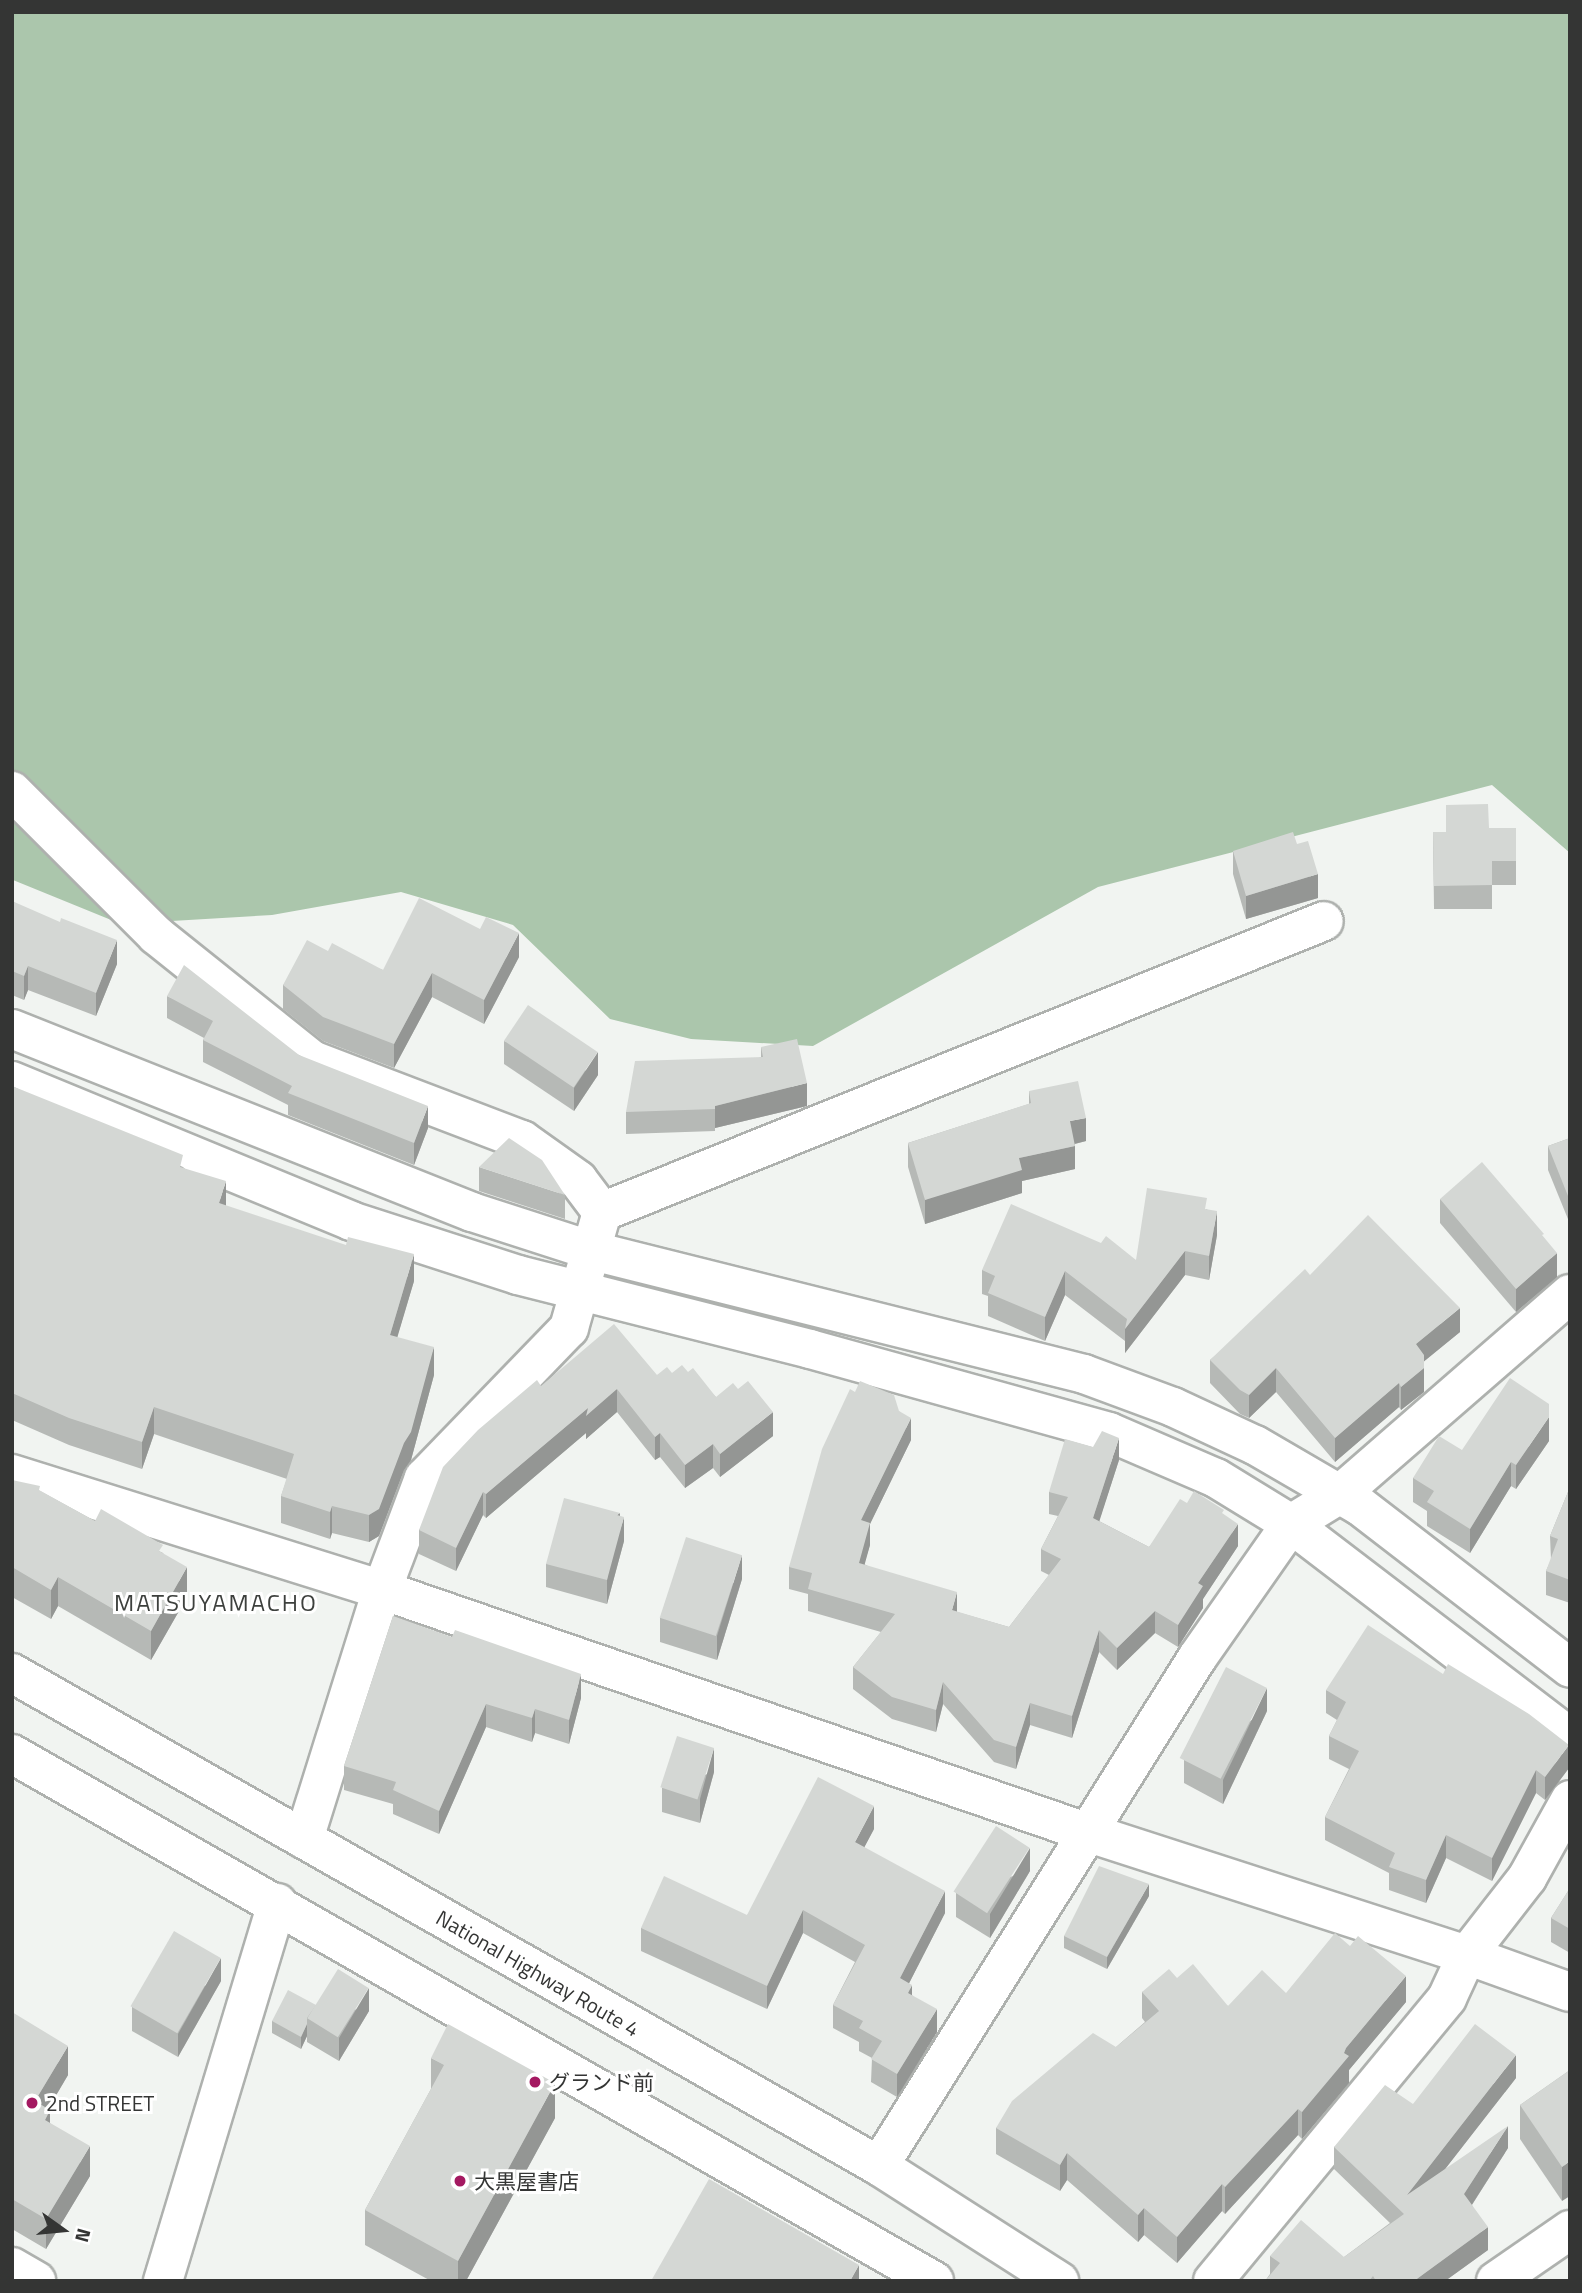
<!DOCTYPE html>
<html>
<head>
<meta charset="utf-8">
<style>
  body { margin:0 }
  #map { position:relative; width:1582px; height:2293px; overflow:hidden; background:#f1f4f1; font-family:"Titillium Web","Noto Sans JP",sans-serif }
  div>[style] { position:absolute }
  .forest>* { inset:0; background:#abc6ac }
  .roads { filter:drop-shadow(2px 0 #aeb1ae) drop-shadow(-2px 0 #aeb1ae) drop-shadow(0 2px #aeb1ae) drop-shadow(0 -2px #aeb1ae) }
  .minor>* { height:38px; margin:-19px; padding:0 19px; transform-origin:19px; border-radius:19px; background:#fff }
  .highway>* { height:38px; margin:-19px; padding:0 19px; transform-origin:19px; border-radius:19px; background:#fff }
  .wall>* { inset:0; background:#b6b9b6 }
  .shaded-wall>* { inset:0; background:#949694 }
  .building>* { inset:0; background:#d4d7d4; transform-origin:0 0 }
  .dots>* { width:19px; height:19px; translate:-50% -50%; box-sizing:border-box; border:4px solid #fff; border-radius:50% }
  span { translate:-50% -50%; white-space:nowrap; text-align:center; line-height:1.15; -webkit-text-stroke:6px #fff; paint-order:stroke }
  .street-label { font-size:21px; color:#343534 }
  .poi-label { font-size:21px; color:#343534 }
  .left { translate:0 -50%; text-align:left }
  .quarter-label { font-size:24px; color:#3d403d; letter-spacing:2px }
  .frame { position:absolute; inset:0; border:14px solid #343534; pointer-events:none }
  .north { position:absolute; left:28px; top:2195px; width:70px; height:70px; -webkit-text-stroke:5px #fff; paint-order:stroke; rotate:105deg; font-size:19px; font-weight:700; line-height:28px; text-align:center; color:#343534 }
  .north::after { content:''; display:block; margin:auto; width:24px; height:32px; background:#343534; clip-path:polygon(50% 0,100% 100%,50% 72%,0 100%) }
</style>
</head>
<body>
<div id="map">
  <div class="forest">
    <i style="clip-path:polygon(12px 12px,1570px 12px,1570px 853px,1492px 785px,1098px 887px,813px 1046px,691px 1039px,610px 1019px,513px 925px,401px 892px,272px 915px,121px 924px,13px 880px)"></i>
  </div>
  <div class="roads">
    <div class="minor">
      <i style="left:12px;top:791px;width:204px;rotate:45deg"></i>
      <i style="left:156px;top:935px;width:200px;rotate:38.7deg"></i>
      <i style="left:312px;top:1060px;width:225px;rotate:20.9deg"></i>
      <i style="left:522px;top:1140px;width:69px;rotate:35.5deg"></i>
      <i style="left:578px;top:1180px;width:40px;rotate:53deg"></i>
      <i style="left:602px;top:1212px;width:121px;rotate:105.9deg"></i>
      <i style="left:569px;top:1328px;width:209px;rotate:134deg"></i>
      <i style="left:424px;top:1478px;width:120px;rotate:110.6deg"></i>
      <i style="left:382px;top:1590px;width:261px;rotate:107.4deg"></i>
      <i style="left:12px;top:1029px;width:495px;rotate:21.7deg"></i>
      <i style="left:472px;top:1212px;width:127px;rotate:17.9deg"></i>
      <i style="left:593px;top:1251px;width:506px;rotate:14.06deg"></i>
      <i style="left:1084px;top:1374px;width:95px;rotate:20.3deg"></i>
      <i style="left:1173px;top:1407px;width:90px;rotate:24.9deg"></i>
      <i style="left:1255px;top:1445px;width:121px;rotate:30.2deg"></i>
      <i style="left:1360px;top:1506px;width:265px;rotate:37.6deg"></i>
      <i style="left:12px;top:1081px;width:367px;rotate:22.4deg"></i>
      <i style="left:351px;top:1221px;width:176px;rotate:17.9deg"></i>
      <i style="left:518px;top:1275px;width:301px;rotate:14.2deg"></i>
      <i style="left:810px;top:1349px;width:310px;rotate:15.5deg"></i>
      <i style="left:1109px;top:1432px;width:116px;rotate:23.3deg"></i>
      <i style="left:1216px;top:1478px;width:88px;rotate:31.5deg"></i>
      <i style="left:1291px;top:1524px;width:351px;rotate:37.4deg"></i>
      <i style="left:602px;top:1212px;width:778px;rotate:-21.95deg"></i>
      <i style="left:12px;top:1474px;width:388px;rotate:17.4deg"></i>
      <i style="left:382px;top:1590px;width:744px;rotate:18.97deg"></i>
      <i style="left:1086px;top:1832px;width:400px;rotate:17.9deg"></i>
      <i style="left:1467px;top:1955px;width:109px;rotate:19.8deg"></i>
      <i style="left:879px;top:2166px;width:599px;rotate:-57.95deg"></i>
      <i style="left:1197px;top:1658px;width:164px;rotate:-55deg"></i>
      <i style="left:1291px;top:1524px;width:57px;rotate:-31.5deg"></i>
      <i style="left:1340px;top:1494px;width:305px;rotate:-41deg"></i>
      <i style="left:12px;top:2267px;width:28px;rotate:30deg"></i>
      <i style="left:163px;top:2281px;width:395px;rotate:-73.2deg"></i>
      <i style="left:1213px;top:2281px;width:367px;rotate:-50.4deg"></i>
      <i style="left:1447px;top:1998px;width:47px;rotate:-65.1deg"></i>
      <i style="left:1467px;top:1955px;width:98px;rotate:-52.1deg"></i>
      <i style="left:1527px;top:1878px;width:89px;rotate:-61.1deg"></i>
      <i style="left:1496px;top:2281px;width:90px;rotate:-34.6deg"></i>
    </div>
    <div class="highway">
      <i style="left:12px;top:1673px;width:997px;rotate:29.62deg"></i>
      <i style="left:879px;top:2166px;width:214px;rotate:32.6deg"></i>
      <i style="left:12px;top:1754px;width:1062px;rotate:29.75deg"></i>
    </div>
  </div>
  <div class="wall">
    <i style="clip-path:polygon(1446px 805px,1489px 828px,1516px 828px,1516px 885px,1492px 885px,1492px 909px,1434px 909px,1433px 832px,1446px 832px)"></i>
    <i style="clip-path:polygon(1297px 844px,1318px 898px,1246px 919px,1233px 874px,1233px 851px)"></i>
    <i style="clip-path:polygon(12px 901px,117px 964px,96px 1016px,28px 990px,24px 1000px,12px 995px)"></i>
    <i style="clip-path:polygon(328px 951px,383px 970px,519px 957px,484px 1024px,432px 997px,394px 1068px,323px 1041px,283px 1009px,283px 985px)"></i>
    <i style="clip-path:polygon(167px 996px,299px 1055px,428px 1128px,414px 1165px,288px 1115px,288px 1105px,203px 1062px,203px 1040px,204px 1038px,167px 1018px)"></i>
    <i style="clip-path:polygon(504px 1041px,598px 1075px,574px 1111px,504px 1064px)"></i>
    <i style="clip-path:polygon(761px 1047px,807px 1106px,715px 1128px,715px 1131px,626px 1134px,626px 1112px,761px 1057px)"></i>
    <i style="clip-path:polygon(12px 1086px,183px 1167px,226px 1206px,414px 1281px,397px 1337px,434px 1375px,411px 1460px,404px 1470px,379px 1536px,369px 1542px,332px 1533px,330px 1539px,281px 1523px,281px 1496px,287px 1479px,154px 1434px,142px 1469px,69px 1445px,12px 1420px)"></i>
    <i style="clip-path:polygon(1029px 1091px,1086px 1141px,1075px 1144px,1075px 1169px,1022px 1181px,1022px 1193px,925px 1224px,908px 1167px,908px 1143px,1029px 1104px)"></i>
    <i style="clip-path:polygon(1570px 1138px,1570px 1224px,1548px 1170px,1548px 1146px)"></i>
    <i style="clip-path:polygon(479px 1167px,565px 1195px,565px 1219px,479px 1191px)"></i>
    <i style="clip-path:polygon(1440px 1199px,1544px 1238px,1557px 1277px,1516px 1312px,1440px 1223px)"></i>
    <i style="clip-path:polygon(1207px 1209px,1217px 1235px,1209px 1280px,1185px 1275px,1125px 1353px,1125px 1341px,1065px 1295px,1045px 1341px,988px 1316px,988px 1296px,982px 1294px,982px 1270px,1136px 1260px)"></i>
    <i style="clip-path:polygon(1310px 1275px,1460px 1332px,1424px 1361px,1424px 1392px,1401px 1410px,1399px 1407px,1335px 1462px,1276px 1392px,1249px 1418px,1240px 1414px,1210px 1383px,1210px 1360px)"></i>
    <i style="clip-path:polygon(688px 1372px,716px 1397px,773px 1436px,720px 1477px,713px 1468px,685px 1488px,660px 1457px,655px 1460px,617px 1412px,586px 1439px,586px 1433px,486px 1518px,483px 1515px,456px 1571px,419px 1554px,419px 1530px,541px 1386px,657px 1375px,672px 1373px)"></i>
    <i style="clip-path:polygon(899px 1411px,911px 1440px,870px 1524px,870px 1545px,864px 1564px,957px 1612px,1009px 1627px,1049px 1575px,1041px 1571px,1041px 1549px,1058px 1516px,1049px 1514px,1049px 1492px,1119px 1460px,1099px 1521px,1149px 1547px,1187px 1503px,1224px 1515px,1238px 1546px,1203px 1599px,1203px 1608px,1178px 1647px,1155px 1633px,1117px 1670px,1099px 1652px,1072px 1738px,1030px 1725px,1016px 1769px,994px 1762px,943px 1704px,936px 1732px,892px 1719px,853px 1689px,853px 1667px,881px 1632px,808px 1611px,808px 1594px,789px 1589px,789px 1567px)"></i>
    <i style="clip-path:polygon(1549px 1441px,1516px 1489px,1511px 1486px,1470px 1553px,1427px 1526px,1427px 1511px,1413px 1502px,1413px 1478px)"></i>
    <i style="clip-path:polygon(12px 1480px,40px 1491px,95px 1521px,163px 1553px,187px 1597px,151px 1660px,58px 1606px,51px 1619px,12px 1597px)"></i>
    <i style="clip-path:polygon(1570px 1487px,1570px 1603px,1546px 1595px,1546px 1571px,1551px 1560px,1550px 1536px)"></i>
    <i style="clip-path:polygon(620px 1516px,624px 1541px,607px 1604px,546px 1587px,546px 1564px)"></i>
    <i style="clip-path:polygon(742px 1579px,717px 1660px,660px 1642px,660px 1618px)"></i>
    <i style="clip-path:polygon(393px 1616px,581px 1698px,569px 1744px,535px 1733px,532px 1742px,486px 1727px,439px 1834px,393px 1814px,393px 1804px,344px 1790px,344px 1766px)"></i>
    <i style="clip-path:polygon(1326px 1690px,1569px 1768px,1545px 1800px,1536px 1793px,1492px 1881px,1446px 1858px,1426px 1903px,1389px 1890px,1389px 1873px,1325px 1840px,1325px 1817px,1349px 1769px,1329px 1759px,1329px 1736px,1337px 1720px,1326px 1713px)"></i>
    <i style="clip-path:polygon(1267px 1711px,1223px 1804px,1184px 1783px,1184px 1760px)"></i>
    <i style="clip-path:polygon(714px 1772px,700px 1823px,662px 1812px,662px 1788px)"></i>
    <i style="clip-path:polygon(874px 1829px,864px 1847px,945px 1913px,909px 1983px,912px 1995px,937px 2032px,897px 2097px,871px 2082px,872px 2058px,859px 2051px,859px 2042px,833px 2028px,833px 2005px,855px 1962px,803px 1933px,767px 2009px,641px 1951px,641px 1928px,747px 1915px)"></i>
    <i style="clip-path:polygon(1030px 1871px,990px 1938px,956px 1917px,956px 1893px)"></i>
    <i style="clip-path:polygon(1570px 1888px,1570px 1953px,1551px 1942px,1551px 1918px)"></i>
    <i style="clip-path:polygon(1149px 1896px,1107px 1969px,1064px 1948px,1064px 1936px)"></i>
    <i style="clip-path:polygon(1177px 1978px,1228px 2006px,1286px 1993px,1406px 2002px,1349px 2070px,1349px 2083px,1302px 2139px,1298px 2135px,1225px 2214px,1222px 2211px,1177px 2263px,1144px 2235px,1138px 2242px,1067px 2180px,1060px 2191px,996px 2154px,996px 2128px,1116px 2047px,1145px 2022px,1142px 2018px,1142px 1992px)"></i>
    <i style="clip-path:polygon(221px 1981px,178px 2057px,132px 2031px,132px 2007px)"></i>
    <i style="clip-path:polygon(316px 2005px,369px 2011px,339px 2061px,307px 2042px,307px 2036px,301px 2049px,272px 2033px,272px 2021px)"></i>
    <i style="clip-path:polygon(12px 2012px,68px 2075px,48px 2109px,50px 2123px,90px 2176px,46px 2249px,12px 2229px)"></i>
    <i style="clip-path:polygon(431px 2058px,555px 2118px,466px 2281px,431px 2281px,365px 2245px,365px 2210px,431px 2089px)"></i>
    <i style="clip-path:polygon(1570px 2070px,1562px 2201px,1520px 2139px,1520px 2105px)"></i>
    <i style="clip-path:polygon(1516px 2078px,1445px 2169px,1508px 2148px,1472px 2205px,1488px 2250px,1445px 2281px,1265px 2281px,1270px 2274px,1270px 2256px,1344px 2257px,1390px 2223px,1334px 2169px,1334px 2147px,1413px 2104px)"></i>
  </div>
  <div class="shaded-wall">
    <i style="clip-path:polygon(1318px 874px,1318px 898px,1246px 919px,1246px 896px)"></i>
    <i style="clip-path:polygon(519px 933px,519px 957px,484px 1024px,484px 1000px)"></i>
    <i style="clip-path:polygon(117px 940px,117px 964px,96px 1016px,96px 993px)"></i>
    <i style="clip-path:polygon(28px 966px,28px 990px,24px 1000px,24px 976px)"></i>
    <i style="clip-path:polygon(432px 973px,432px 997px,394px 1068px,394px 1044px)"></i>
    <i style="clip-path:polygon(598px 1052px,598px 1075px,574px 1111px,574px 1088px)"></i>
    <i style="clip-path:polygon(807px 1083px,807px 1106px,715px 1128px,715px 1106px)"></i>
    <i style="clip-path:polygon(428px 1106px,428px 1128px,414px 1165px,414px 1143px)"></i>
    <i style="clip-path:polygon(1086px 1118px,1086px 1141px,1070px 1145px,1070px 1121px)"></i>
    <i style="clip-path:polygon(1075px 1146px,1075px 1169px,1022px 1181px,1022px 1193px,925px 1224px,925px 1200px,1019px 1158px)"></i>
    <i style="clip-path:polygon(226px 1181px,226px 1208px,219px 1203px)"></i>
    <i style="clip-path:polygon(1217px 1211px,1217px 1235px,1209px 1280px,1209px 1256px)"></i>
    <i style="clip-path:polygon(1185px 1251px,1185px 1275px,1125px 1353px,1125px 1329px)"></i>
    <i style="clip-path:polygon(1557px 1253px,1557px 1277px,1516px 1312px,1516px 1289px)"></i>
    <i style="clip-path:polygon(414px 1254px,414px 1281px,390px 1362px,390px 1335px)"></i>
    <i style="clip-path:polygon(1065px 1271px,1065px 1295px,1045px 1341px,1045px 1317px)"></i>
    <i style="clip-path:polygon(1460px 1308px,1460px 1332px,1416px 1368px,1416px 1344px)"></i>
    <i style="clip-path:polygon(434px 1347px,434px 1375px,411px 1460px,404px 1470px,379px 1536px,369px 1542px,369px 1515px)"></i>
    <i style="clip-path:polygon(1276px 1368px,1276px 1392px,1249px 1418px,1249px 1395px)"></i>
    <i style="clip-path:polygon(1424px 1368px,1424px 1392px,1401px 1410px,1401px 1387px)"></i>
    <i style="clip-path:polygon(1399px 1383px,1399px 1407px,1335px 1462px,1335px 1438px)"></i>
    <i style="clip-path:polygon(617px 1389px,617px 1412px,586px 1439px,586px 1433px,486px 1518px,486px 1494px,588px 1408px)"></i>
    <i style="clip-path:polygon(154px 1407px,154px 1434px,142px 1469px,142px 1442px)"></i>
    <i style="clip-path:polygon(773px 1412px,773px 1436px,720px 1477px,720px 1454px)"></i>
    <i style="clip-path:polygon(1549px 1417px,1549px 1441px,1516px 1489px,1516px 1465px)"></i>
    <i style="clip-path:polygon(911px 1418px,911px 1440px,870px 1524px,870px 1545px,859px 1585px,859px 1563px,861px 1520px)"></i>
    <i style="clip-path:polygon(660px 1433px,660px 1457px,655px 1460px,655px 1437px)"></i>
    <i style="clip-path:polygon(1119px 1438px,1119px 1460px,1093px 1541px,1093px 1518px)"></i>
    <i style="clip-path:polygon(713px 1444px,713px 1468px,685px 1488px,685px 1465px)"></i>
    <i style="clip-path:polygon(1511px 1462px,1511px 1486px,1470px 1553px,1470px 1529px)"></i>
    <i style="clip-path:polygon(483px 1492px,483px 1515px,456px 1571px,456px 1548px)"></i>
    <i style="clip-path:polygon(332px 1506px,332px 1533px,330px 1539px,330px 1512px)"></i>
    <i style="clip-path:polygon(620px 1513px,620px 1531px,624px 1517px,624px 1541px,607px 1604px,607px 1580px,617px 1515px)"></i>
    <i style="clip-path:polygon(1238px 1524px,1238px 1546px,1203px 1599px,1203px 1608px,1178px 1647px,1178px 1625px,1198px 1583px)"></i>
    <i style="clip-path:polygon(742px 1555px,742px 1579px,717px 1660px,717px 1636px)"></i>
    <i style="clip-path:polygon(187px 1567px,187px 1597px,151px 1660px,151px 1631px)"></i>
    <i style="clip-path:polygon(58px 1577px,58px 1606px,51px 1619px,51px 1590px)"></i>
    <i style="clip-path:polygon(957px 1592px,957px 1614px,952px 1610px)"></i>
    <i style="clip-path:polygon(1155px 1611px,1155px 1633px,1117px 1670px,1117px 1648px)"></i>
    <i style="clip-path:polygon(1099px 1630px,1099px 1652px,1072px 1738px,1072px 1716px)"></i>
    <i style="clip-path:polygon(581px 1674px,581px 1698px,569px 1744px,569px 1720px)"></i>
    <i style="clip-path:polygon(943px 1682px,943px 1704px,936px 1732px,936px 1710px)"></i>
    <i style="clip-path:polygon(1267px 1688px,1267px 1711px,1223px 1804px,1223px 1780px)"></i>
    <i style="clip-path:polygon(1030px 1703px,1030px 1725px,1016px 1769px,1016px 1747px)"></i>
    <i style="clip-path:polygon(486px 1704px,486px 1727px,439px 1834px,439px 1811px)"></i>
    <i style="clip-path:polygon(535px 1709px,535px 1733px,532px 1742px,532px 1718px)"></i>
    <i style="clip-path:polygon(1569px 1745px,1569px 1768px,1545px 1800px,1545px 1777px)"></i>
    <i style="clip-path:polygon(714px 1748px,714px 1772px,700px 1823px,700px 1799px)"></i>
    <i style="clip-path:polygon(1536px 1770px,1536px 1793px,1492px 1881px,1492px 1858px)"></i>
    <i style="clip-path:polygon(874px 1806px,874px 1829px,855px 1865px,855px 1842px)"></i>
    <i style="clip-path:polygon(1446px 1835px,1446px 1858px,1426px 1903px,1426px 1880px)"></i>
    <i style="clip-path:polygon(1030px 1848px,1030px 1871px,990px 1938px,990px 1914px)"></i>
    <i style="clip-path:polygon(1149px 1884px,1149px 1896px,1107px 1969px,1107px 1957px)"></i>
    <i style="clip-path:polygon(945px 1891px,945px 1913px,900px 2001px,900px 1978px)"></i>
    <i style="clip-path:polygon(803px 1910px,803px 1933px,767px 2009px,767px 1986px)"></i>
    <i style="clip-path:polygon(221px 1958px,221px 1981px,178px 2057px,178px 2034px)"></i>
    <i style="clip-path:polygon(1406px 1976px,1406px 2002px,1349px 2070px,1349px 2083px,1302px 2139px,1302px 2112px,1344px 2053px,1346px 2048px)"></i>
    <i style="clip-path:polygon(912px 1985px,912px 2007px,908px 1993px)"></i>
    <i style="clip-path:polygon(369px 1988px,369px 2011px,339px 2061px,339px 2038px)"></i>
    <i style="clip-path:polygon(937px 2009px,937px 2032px,897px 2097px,897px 2074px)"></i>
    <i style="clip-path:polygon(307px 2024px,307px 2036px,301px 2049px,301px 2037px)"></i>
    <i style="clip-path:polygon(68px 2046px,68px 2075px,35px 2131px,35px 2101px)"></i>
    <i style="clip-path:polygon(1516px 2055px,1516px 2078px,1407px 2218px,1407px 2195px)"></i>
    <i style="clip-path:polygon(555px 2083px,555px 2118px,466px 2281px,458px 2281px,458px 2261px)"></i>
    <i style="clip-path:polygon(1298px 2109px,1298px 2135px,1225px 2214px,1225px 2187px)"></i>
    <i style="clip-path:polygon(50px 2110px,50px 2140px,45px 2120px)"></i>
    <i style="clip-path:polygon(1508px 2126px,1508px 2148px,1464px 2217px,1464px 2194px)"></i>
    <i style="clip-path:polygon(90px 2146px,90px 2176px,46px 2249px,46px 2219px)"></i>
    <i style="clip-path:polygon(1067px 2153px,1067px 2180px,1060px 2191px,1060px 2165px)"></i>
    <i style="clip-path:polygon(1570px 2161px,1570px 2196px,1562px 2201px,1562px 2167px)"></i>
    <i style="clip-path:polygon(1222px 2184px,1222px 2211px,1177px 2263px,1177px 2237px)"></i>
    <i style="clip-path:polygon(1144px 2208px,1144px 2235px,1138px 2242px,1138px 2215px)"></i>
    <i style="clip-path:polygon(1488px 2227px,1488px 2250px,1445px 2281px,1414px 2281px)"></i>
    <i style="clip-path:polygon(859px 2265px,859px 2281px,850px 2281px)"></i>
  </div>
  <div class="building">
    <i style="clip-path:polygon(1488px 804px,1489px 828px,1516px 828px,1516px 861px,1492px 861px,1492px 885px,1434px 886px,1433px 832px,1446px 832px,1446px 805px)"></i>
    <i style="clip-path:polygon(1293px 832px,1297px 844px,1308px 841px,1318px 874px,1246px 896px,1233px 851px)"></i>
    <i style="clip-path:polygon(419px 898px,480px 929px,486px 917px,519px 933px,484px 1000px,432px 973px,394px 1044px,323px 1017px,283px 985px,307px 940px,328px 951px,332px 943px,383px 970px)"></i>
    <i style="clip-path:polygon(12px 901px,60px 922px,61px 918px,117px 940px,96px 993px,28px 966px,24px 976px,12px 971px)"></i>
    <i style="clip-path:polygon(184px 965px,299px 1055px,428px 1106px,414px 1143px,288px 1093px,292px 1086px,203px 1040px,213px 1021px,167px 996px)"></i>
    <i style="left:528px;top:1005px;width:84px;height:43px;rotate:34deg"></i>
    <i style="clip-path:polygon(797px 1039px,807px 1083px,715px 1106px,715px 1109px,626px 1112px,635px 1061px,763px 1057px,761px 1047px)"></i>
    <i style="clip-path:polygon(1078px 1081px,1086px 1118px,1070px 1121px,1075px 1146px,1019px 1158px,1022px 1170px,925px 1200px,908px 1143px,1031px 1103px,1029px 1091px)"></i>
    <i style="clip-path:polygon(12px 1086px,183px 1155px,180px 1167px,226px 1181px,219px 1203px,346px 1245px,348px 1237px,414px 1254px,390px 1335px,434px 1347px,411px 1432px,404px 1443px,379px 1509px,369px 1515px,332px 1506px,330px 1512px,281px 1496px,294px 1454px,154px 1407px,142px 1442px,69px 1418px,12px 1393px)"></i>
    <i style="clip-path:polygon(509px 1138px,542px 1160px,565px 1195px,479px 1167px)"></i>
    <i style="clip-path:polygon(1570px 1138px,1570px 1201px,1548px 1146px)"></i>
    <i style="clip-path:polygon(1482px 1162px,1544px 1234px,1542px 1235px,1557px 1253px,1516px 1289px,1440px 1199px)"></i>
    <i style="clip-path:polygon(1147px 1188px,1207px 1198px,1205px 1209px,1217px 1211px,1209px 1256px,1185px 1251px,1125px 1329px,1127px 1319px,1065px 1271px,1045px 1317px,988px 1293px,995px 1276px,982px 1270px,1011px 1204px,1101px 1243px,1106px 1236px,1136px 1260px)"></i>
    <i style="clip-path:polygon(1368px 1215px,1460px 1308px,1416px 1344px,1424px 1355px,1424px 1368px,1401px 1387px,1399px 1383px,1335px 1438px,1276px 1368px,1249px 1395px,1240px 1390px,1210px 1360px,1305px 1269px,1310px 1275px)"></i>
    <i style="clip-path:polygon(614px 1324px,657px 1375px,667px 1367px,672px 1373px,682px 1365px,688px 1372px,693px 1368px,716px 1397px,733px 1383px,738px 1389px,748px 1381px,773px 1412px,720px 1454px,713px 1444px,685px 1465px,660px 1433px,655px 1437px,617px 1389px,586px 1416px,588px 1408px,486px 1494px,483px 1492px,456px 1548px,419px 1530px,443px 1467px,478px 1430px,537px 1380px,541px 1386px)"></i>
    <i style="clip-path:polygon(1510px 1378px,1549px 1404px,1549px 1417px,1516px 1465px,1511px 1462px,1470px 1529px,1427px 1502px,1434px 1491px,1413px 1478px,1439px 1436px,1462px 1450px)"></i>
    <i style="clip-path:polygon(860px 1381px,894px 1395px,899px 1411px,911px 1418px,861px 1520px,870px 1523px,859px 1563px,957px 1592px,952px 1610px,1009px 1627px,1061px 1559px,1041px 1549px,1068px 1497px,1049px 1492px,1065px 1439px,1093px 1447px,1102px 1431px,1119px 1438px,1093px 1518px,1149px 1547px,1180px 1499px,1187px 1503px,1194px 1491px,1224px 1510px,1222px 1513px,1238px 1524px,1198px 1583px,1203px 1586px,1178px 1625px,1155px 1611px,1117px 1648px,1099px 1630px,1072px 1716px,1030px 1703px,1016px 1747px,994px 1740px,943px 1682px,936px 1710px,892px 1697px,853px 1667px,895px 1614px,808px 1589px,812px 1573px,789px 1567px,822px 1449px,850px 1389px,855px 1392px)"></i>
    <i style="clip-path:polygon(12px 1480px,40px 1486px,39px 1490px,95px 1521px,101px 1509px,163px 1545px,159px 1551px,187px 1567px,151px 1631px,58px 1577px,51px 1590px,12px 1567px)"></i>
    <i style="clip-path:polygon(1570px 1487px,1570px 1580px,1546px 1571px,1558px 1539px,1550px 1536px)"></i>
    <i style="clip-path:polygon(564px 1498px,620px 1513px,617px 1515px,624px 1517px,607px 1580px,546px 1564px)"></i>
    <i style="left:686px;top:1537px;width:59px;height:85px;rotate:18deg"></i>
    <i style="clip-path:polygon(393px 1616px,452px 1637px,455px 1630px,581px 1674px,569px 1720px,535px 1709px,532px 1718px,486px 1704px,439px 1811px,393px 1790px,396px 1782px,344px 1766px)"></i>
    <i style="clip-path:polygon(1368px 1625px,1443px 1674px,1448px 1664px,1529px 1714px,1569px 1745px,1545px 1777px,1536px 1770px,1492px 1858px,1446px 1835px,1426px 1880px,1389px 1867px,1395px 1853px,1325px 1817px,1359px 1751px,1329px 1736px,1346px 1702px,1326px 1690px)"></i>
    <i style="left:1226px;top:1667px;width:46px;height:102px;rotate:27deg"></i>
    <i style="left:677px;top:1736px;width:39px;height:54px;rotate:18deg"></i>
    <i style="clip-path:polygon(818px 1777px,874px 1806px,855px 1842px,945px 1891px,900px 1978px,912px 1985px,908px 1993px,937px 2009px,897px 2074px,871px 2059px,882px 2041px,859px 2028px,863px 2021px,833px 2005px,865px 1945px,803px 1910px,767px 1986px,641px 1928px,664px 1876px,747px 1915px)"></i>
    <i style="left:996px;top:1826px;width:40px;height:78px;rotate:33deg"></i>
    <i style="clip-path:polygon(1099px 1866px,1149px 1884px,1107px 1957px,1064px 1936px)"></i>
    <i style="clip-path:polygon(1570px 1888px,1570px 1929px,1551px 1918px)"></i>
    <i style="left:174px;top:1931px;width:54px;height:87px;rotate:30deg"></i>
    <i style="clip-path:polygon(1335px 1933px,1350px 1946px,1358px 1936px,1406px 1976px,1346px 2048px,1344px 2053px,1349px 2056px,1302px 2112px,1298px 2109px,1225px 2187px,1222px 2184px,1177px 2237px,1144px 2208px,1138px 2215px,1067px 2153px,1060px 2165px,996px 2128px,1012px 2101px,1093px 2033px,1116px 2047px,1159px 2011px,1142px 1992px,1169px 1969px,1177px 1978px,1193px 1964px,1228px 2006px,1262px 1970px,1286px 1993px)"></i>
    <i style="left:338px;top:1969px;width:36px;height:58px;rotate:32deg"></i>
    <i style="clip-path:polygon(288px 1990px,316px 2005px,307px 2018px,307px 2024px,301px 2037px,272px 2021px)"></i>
    <i style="clip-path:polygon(12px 2012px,68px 2046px,35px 2101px,50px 2110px,45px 2120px,90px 2146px,46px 2219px,12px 2199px)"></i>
    <i style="clip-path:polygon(448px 2024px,555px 2083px,458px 2261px,365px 2210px,444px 2065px,431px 2058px)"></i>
    <i style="clip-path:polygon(1475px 2024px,1516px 2055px,1407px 2195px,1508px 2126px,1464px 2194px,1488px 2227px,1414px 2281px,1376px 2281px,1373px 2276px,1369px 2281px,1265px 2281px,1280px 2263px,1270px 2256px,1301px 2220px,1344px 2257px,1404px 2214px,1334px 2147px,1385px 2085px,1413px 2104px)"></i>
    <i style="clip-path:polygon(1570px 2070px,1570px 2161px,1562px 2167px,1520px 2105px)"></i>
    <i style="clip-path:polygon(709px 2179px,859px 2265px,850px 2281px,651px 2281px)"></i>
  </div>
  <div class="dots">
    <i style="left:535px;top:2082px;background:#a41961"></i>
    <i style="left:32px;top:2103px;background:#a41961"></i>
    <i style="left:460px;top:2181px;background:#a41961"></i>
  </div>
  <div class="street-label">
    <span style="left:538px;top:1973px;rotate:30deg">National Highway Route 4</span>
  </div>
  <div class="poi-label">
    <span class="left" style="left:549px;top:2082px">グランド前</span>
    <span class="left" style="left:46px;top:2103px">2nd STREET</span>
    <span class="left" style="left:474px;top:2181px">大黒屋書店</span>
  </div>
  <div class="quarter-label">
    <span style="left:216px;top:1603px">MATSUYAMACHO</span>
  </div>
  <div class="frame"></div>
  <div class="north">N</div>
</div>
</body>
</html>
